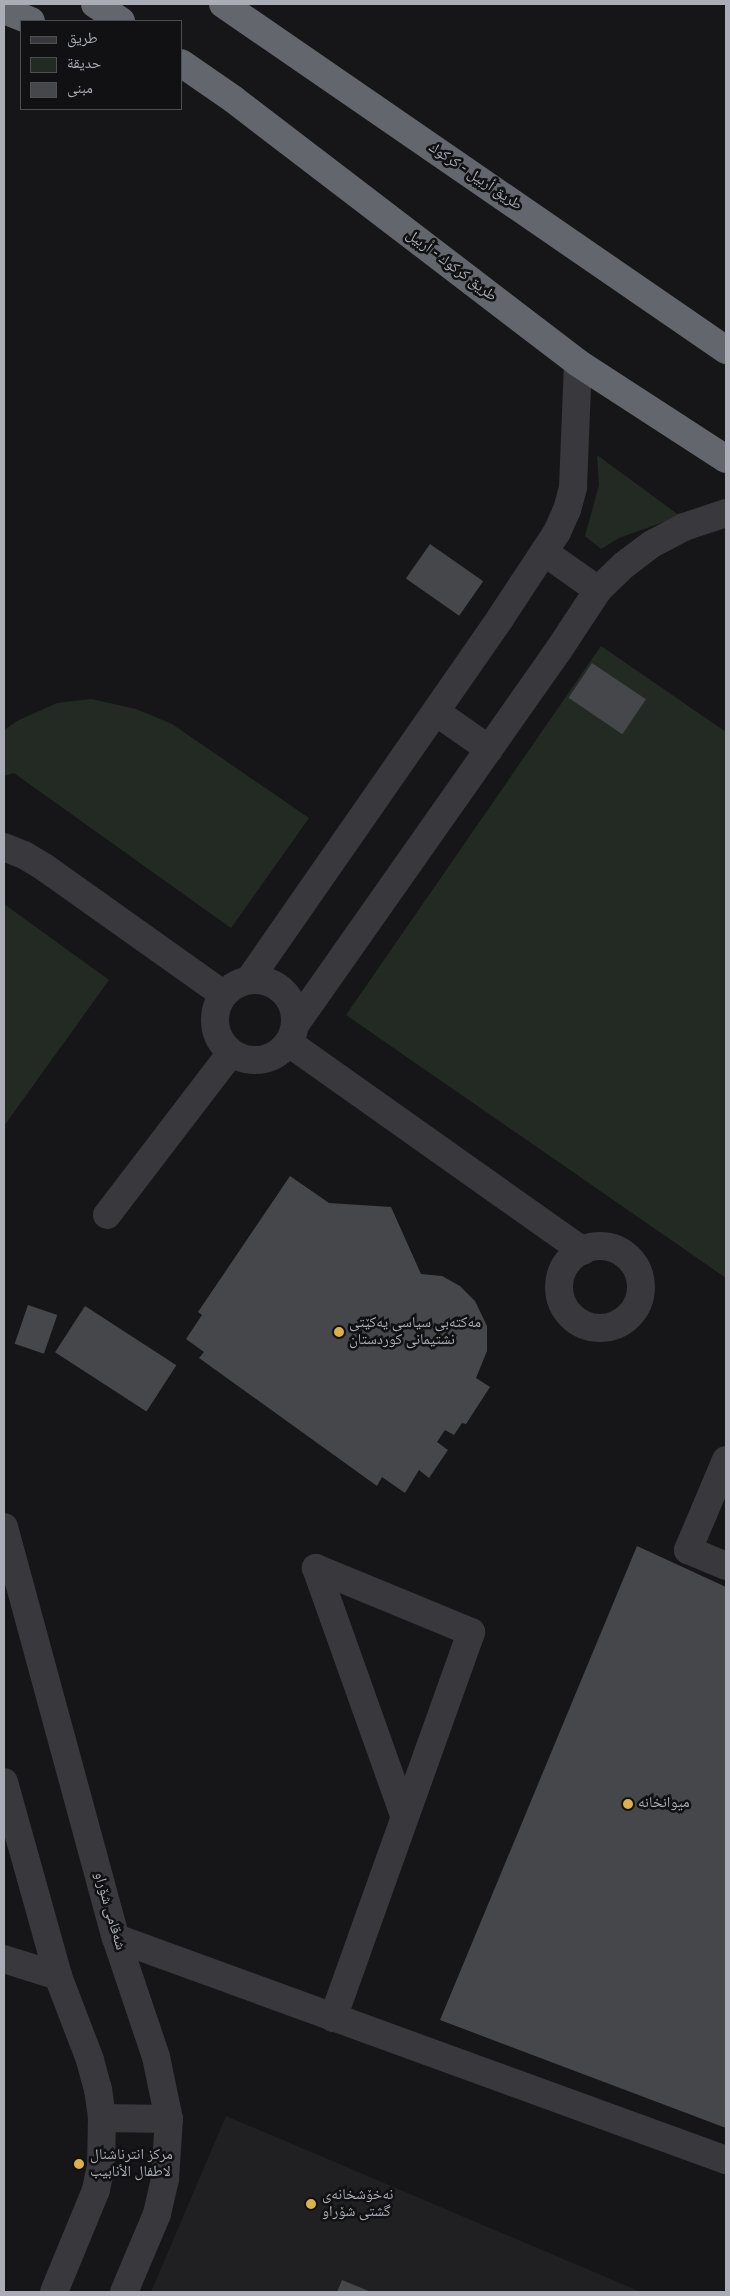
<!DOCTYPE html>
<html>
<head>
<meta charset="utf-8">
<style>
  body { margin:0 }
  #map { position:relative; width:730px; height:2296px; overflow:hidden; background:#161618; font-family:Overpass,"Noto Naskh Arabic",sans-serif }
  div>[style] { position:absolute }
  .built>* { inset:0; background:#202022 }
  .green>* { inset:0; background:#232a24 }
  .building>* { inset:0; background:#46474a; transform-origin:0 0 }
  .minor>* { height:28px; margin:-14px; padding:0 14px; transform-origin:14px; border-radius:14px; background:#38383d }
  .minor>.ring { margin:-14px; padding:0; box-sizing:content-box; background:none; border:28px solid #38383d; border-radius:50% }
  .highway>* { height:28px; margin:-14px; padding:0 14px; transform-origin:14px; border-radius:14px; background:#64666d }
  .dots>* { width:14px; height:14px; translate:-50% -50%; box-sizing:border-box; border:2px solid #111113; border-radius:50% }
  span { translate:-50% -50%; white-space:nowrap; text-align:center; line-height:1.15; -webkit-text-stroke:5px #111113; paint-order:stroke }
  .street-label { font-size:15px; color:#aaadb6 }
  .poi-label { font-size:15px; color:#aaadb6 }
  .left { translate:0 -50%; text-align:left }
  .frame { position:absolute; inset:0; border:5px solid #aaadb6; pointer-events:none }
  .legend { position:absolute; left:20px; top:20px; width:162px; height:90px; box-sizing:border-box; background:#111113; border:1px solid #4e4f54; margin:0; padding:6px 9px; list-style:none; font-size:15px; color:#aaadb6 }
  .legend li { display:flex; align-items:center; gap:10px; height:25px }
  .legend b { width:25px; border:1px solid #4e4f54 }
</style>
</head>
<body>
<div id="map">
  <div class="built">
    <i style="clip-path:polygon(226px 2116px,641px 2292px,151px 2292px)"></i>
  </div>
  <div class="green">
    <i style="clip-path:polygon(597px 455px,680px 516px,619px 538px,601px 549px,585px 536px,599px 485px)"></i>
    <i style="clip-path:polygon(601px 646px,726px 732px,726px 1278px,346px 1015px)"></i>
    <i style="clip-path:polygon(91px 699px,136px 709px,172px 724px,309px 818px,231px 928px,14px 773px,4px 776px,4px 730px,17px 721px,57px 703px)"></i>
    <i style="clip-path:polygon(4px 904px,109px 980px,4px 1126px)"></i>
  </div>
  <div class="building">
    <i style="left:430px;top:544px;width:65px;height:42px;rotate:35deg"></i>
    <i style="left:592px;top:663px;width:65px;height:42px;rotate:34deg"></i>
    <i style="clip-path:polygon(290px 1176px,329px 1203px,391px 1207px,421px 1274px,442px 1276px,460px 1286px,475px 1301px,487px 1326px,487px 1351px,476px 1378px,490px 1387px,466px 1424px,462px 1423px,454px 1435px,445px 1430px,437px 1442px,448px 1450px,429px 1478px,419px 1470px,405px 1493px,382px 1477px,377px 1486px,199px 1358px,204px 1352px,186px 1339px,202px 1315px,198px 1312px)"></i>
    <i style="left:28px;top:1305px;width:31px;height:41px;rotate:19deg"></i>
    <i style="left:85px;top:1306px;width:109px;height:55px;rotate:33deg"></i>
    <i style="clip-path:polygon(637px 1546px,726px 1587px,726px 2128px,440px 2020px)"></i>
    <i style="clip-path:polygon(342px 2280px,371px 2292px,337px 2292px)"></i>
  </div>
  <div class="minor">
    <i style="left:544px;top:552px;width:66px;rotate:35.1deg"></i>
    <i style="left:436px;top:712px;width:65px;rotate:34.9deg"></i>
    <i style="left:4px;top:847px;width:22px;rotate:22deg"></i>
    <i style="left:24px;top:855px;width:23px;rotate:31deg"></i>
    <i style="left:44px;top:867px;width:219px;rotate:35.4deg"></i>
    <i class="ring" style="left:215px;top:980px;width:52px;height:52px"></i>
    <i style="left:249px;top:980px;width:442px;rotate:-55.2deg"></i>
    <i style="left:501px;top:617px;width:102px;rotate:-56.6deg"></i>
    <i style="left:557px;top:532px;width:24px;rotate:-66deg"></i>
    <i style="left:567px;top:510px;width:24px;rotate:-75deg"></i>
    <i style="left:573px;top:487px;width:124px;rotate:-87.7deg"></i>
    <i style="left:295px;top:1025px;width:457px;rotate:-54.9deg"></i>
    <i style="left:558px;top:651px;width:73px;rotate:-56.7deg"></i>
    <i style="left:598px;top:590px;width:36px;rotate:-44deg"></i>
    <i style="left:624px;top:565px;width:35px;rotate:-37deg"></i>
    <i style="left:652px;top:544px;width:36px;rotate:-28deg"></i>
    <i style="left:684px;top:527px;width:44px;rotate:-18.4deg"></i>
    <i style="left:289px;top:1043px;width:360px;rotate:35.3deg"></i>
    <i style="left:107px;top:1215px;width:204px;rotate:-52.6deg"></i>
    <i class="ring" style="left:559px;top:1246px;width:54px;height:54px"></i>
    <i style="left:726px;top:1460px;width:98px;rotate:112.9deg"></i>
    <i style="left:688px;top:1550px;width:41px;rotate:22.8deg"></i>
    <i style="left:4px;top:1527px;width:426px;rotate:74.8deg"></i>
    <i style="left:116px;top:1938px;width:126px;rotate:71.4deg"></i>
    <i style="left:156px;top:2057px;width:63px;rotate:78.2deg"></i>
    <i style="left:169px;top:2119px;width:60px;rotate:93.8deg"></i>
    <i style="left:165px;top:2179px;width:36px;rotate:103deg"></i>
    <i style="left:157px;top:2214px;width:85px;rotate:112.9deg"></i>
    <i style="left:4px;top:1782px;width:201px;rotate:74.4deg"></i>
    <i style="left:58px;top:1976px;width:90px;rotate:69.1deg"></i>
    <i style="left:90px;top:2060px;width:30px;rotate:75deg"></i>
    <i style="left:98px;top:2089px;width:29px;rotate:82deg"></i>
    <i style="left:102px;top:2118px;width:48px;rotate:91.2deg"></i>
    <i style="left:101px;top:2166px;width:25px;rotate:102deg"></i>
    <i style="left:96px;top:2190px;width:110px;rotate:112.4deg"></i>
    <i style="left:116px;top:1938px;width:649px;rotate:20deg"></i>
    <i style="left:4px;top:1959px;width:57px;rotate:17.5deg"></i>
    <i style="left:333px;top:2018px;width:410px;rotate:-70.3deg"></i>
    <i style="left:471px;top:1632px;width:168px;rotate:-157.6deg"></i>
    <i style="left:316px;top:1568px;width:262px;rotate:70.4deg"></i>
    <i style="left:102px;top:2118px;width:67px;rotate:0.9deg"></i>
  </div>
  <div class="highway">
    <i style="left:95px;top:4px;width:31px;rotate:33deg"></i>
    <i style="left:223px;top:4px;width:611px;rotate:34.52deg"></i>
    <i style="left:4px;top:10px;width:29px;rotate:22deg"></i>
    <i style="left:181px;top:63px;width:63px;rotate:34.7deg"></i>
    <i style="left:233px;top:99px;width:434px;rotate:37.4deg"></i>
    <i style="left:578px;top:363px;width:176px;rotate:33deg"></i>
  </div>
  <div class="dots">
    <i style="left:339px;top:1332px;background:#deb049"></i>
    <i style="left:628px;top:1804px;background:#deb049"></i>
    <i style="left:79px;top:2164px;background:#deb049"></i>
    <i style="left:311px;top:2204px;background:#deb049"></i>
  </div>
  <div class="street-label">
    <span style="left:475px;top:177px;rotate:34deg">طريق أربيل - كركوك</span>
    <span style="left:451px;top:266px;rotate:37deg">طريق كركوك - أربيل</span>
    <span style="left:109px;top:1911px;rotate:74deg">شەقامی شۆراو</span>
  </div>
  <div class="poi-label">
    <span class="left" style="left:349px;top:1332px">مەکتەبی سیاسی یەکێتی<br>نشتیمانی کوردستان</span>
    <span class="left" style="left:638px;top:1804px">میوانخانە</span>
    <span class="left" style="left:90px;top:2164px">مركز انترناشنال<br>لاطفال الأنابيب</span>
    <span class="left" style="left:322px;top:2204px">نەخۆشخانەی<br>گشتی شۆراو</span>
  </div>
  <div class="frame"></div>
  <ul class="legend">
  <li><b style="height:6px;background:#38383d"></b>طريق</li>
  <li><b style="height:14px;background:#232a24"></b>حديقة</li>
  <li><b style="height:14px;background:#46474a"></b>مبنى</li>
  </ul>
</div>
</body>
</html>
